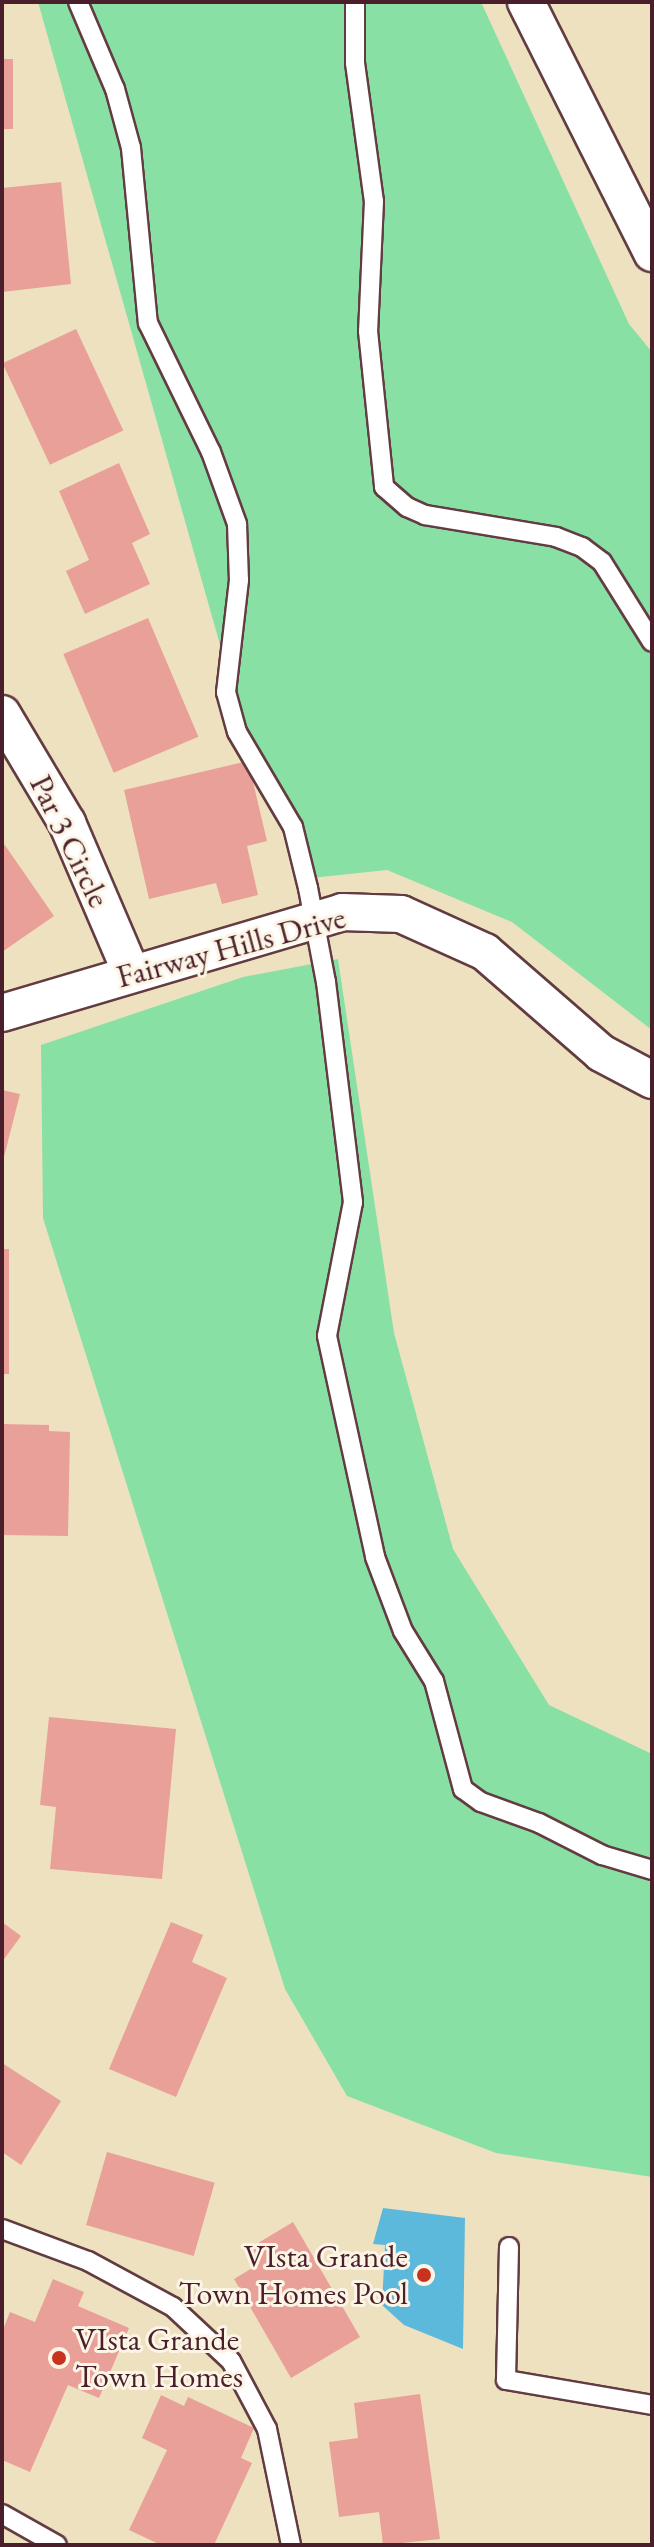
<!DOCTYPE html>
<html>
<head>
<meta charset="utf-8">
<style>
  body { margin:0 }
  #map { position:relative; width:654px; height:2547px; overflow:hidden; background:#eee1c0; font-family:"EB Garamond",serif }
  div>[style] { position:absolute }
  .green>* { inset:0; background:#89e0a5 }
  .water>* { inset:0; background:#5db9db }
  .building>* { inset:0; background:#e9a098; transform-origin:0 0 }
  .roads { filter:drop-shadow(2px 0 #633c41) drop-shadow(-2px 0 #633c41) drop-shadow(0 2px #633c41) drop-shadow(0 -2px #633c41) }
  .lane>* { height:18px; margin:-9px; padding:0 9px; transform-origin:9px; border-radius:9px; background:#fff }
  .street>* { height:36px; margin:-18px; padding:0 18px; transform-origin:18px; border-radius:18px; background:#fff }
  .dots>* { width:22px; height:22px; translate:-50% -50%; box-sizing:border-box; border:4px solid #fcf5e5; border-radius:50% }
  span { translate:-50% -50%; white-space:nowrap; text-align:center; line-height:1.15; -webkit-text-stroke:6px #fcf5e5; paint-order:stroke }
  .street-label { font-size:32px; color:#4a1f2b }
  .poi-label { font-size:32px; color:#4a1f2b }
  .right { translate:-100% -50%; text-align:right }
  .left { translate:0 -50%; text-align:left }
  .frame { position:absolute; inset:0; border:4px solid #4a1f2b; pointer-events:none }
</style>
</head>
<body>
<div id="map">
  <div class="green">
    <i style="clip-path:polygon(38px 2px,481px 2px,629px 324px,652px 352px,652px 1030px,512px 922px,387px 870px,311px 878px,245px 733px)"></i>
    <i style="clip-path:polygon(338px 959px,394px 1333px,453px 1549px,549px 1705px,652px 1754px,652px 2177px,496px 2153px,347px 2096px,285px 1989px,43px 1218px,41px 1045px,243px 977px)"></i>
  </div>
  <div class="water">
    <i style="clip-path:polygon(383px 2208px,465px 2218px,463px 2349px,404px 2325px,382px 2305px,385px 2245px,373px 2244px)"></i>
  </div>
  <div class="building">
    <i style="left:2px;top:59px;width:11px;height:70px"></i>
    <i style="clip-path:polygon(61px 182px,71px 284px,2px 292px,2px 188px)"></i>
    <i style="left:76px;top:329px;width:112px;height:81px;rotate:65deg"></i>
    <i style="clip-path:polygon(119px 463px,150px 534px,132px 543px,150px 584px,85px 614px,66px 571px,89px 560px,59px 491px)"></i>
    <i style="left:148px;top:618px;width:129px;height:92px;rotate:67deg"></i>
    <i style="clip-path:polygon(248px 761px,267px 841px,247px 846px,258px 895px,222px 904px,216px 883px,149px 899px,124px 790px)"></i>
    <i style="clip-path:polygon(2px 841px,54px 916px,2px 952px)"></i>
    <i style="clip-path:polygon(2px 1090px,20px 1094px,3px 1161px,2px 1161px)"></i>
    <i style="left:2px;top:1249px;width:7px;height:125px"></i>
    <i style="clip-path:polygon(2px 1424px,49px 1425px,49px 1431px,70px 1432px,68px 1536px,2px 1535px)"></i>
    <i style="clip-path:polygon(49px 1717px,176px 1729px,162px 1879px,50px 1869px,56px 1807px,40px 1805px)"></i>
    <i style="clip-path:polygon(2px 1922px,21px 1936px,2px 1962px)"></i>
    <i style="clip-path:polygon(171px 1922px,203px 1935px,192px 1962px,227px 1978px,176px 2097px,109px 2069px)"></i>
    <i style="clip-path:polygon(2px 2063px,61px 2101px,21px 2165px,2px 2152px)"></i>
    <i style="left:107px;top:2152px;width:112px;height:76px;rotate:16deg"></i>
    <i style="clip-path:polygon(293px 2222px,360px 2337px,291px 2378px,234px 2279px,254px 2267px,245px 2251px)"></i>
    <i style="clip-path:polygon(53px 2279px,84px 2292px,78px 2306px,129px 2328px,99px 2398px,68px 2385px,30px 2472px,2px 2460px,2px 2332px,10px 2312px,35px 2322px)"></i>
    <i style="clip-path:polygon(420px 2394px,440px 2539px,383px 2545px,379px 2512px,339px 2517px,329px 2442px,358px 2438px,354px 2403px)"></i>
    <i style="clip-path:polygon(161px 2395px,184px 2406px,188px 2397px,254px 2428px,241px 2458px,252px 2463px,214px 2545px,161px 2545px,129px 2530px,167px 2450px,142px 2438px)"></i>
  </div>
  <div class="roads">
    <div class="lane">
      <i style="left:78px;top:2px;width:95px;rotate:67deg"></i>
      <i style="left:115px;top:89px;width:61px;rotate:74.8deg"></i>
      <i style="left:131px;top:148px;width:176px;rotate:84.5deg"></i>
      <i style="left:148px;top:323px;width:144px;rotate:64deg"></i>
      <i style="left:211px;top:452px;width:77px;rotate:70.1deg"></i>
      <i style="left:237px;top:524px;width:56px;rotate:88deg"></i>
      <i style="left:239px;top:580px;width:113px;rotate:96.6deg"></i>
      <i style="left:226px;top:692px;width:41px;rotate:74.6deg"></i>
      <i style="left:237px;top:732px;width:110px;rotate:59.5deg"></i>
      <i style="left:293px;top:827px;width:63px;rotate:76.2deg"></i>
      <i style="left:308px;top:888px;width:96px;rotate:79.2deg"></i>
      <i style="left:326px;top:982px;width:222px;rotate:83deg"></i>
      <i style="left:353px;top:1202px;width:136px;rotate:101deg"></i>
      <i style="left:327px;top:1336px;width:226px;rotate:77.7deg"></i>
      <i style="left:375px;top:1557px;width:79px;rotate:69.3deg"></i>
      <i style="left:403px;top:1631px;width:59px;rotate:58.2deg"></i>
      <i style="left:434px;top:1681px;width:112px;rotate:75deg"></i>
      <i style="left:463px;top:1789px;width:22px;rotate:36deg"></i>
      <i style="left:481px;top:1802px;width:62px;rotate:19.9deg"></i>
      <i style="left:539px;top:1823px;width:71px;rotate:26.9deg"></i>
      <i style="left:602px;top:1855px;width:52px;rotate:16.7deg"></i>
      <i style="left:355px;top:2px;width:61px;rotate:90deg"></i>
      <i style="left:355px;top:63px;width:139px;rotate:82.2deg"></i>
      <i style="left:374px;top:201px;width:130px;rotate:92.6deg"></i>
      <i style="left:368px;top:331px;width:157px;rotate:84.1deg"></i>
      <i style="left:384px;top:487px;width:30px;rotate:41deg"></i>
      <i style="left:407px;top:507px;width:20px;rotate:24deg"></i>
      <i style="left:425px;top:515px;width:133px;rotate:9.5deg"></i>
      <i style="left:556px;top:537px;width:28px;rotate:21deg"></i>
      <i style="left:582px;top:547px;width:25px;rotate:37deg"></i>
      <i style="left:602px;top:562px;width:94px;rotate:58deg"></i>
      <i style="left:2px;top:2229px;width:92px;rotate:20.4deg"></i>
      <i style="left:88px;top:2261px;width:97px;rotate:28.4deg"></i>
      <i style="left:173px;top:2307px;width:79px;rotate:43deg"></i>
      <i style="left:231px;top:2361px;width:77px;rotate:62.1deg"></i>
      <i style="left:267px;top:2429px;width:118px;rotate:78.3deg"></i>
      <i style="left:509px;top:2247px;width:133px;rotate:91.3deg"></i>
      <i style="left:506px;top:2380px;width:148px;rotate:9.7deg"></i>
      <i style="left:2px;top:2514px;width:63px;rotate:29.4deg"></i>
    </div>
    <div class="street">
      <i style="left:526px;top:2px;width:281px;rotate:63.3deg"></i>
      <i style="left:2px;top:714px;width:127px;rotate:59.2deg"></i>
      <i style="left:67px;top:823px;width:162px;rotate:66.8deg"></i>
      <i style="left:2px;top:1013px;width:355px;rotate:-16.5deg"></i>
      <i style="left:342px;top:912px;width:59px;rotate:1.9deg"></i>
      <i style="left:401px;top:914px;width:92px;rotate:24.3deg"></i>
      <i style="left:485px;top:952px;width:154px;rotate:41deg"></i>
      <i style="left:601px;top:1053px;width:58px;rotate:27.9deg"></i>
    </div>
  </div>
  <div class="dots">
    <i style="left:424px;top:2275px;background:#c8321e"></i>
    <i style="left:59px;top:2358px;background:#c8321e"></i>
  </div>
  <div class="street-label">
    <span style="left:70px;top:841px;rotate:64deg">Par 3 Circle</span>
    <span style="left:231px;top:947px;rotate:-15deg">Fairway Hills Drive</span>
  </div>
  <div class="poi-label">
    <span class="right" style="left:408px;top:2275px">VIsta Grande<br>Town Homes Pool</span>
    <span class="left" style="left:75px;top:2358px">VIsta Grande<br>Town Homes</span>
  </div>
  <div class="frame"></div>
</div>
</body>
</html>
